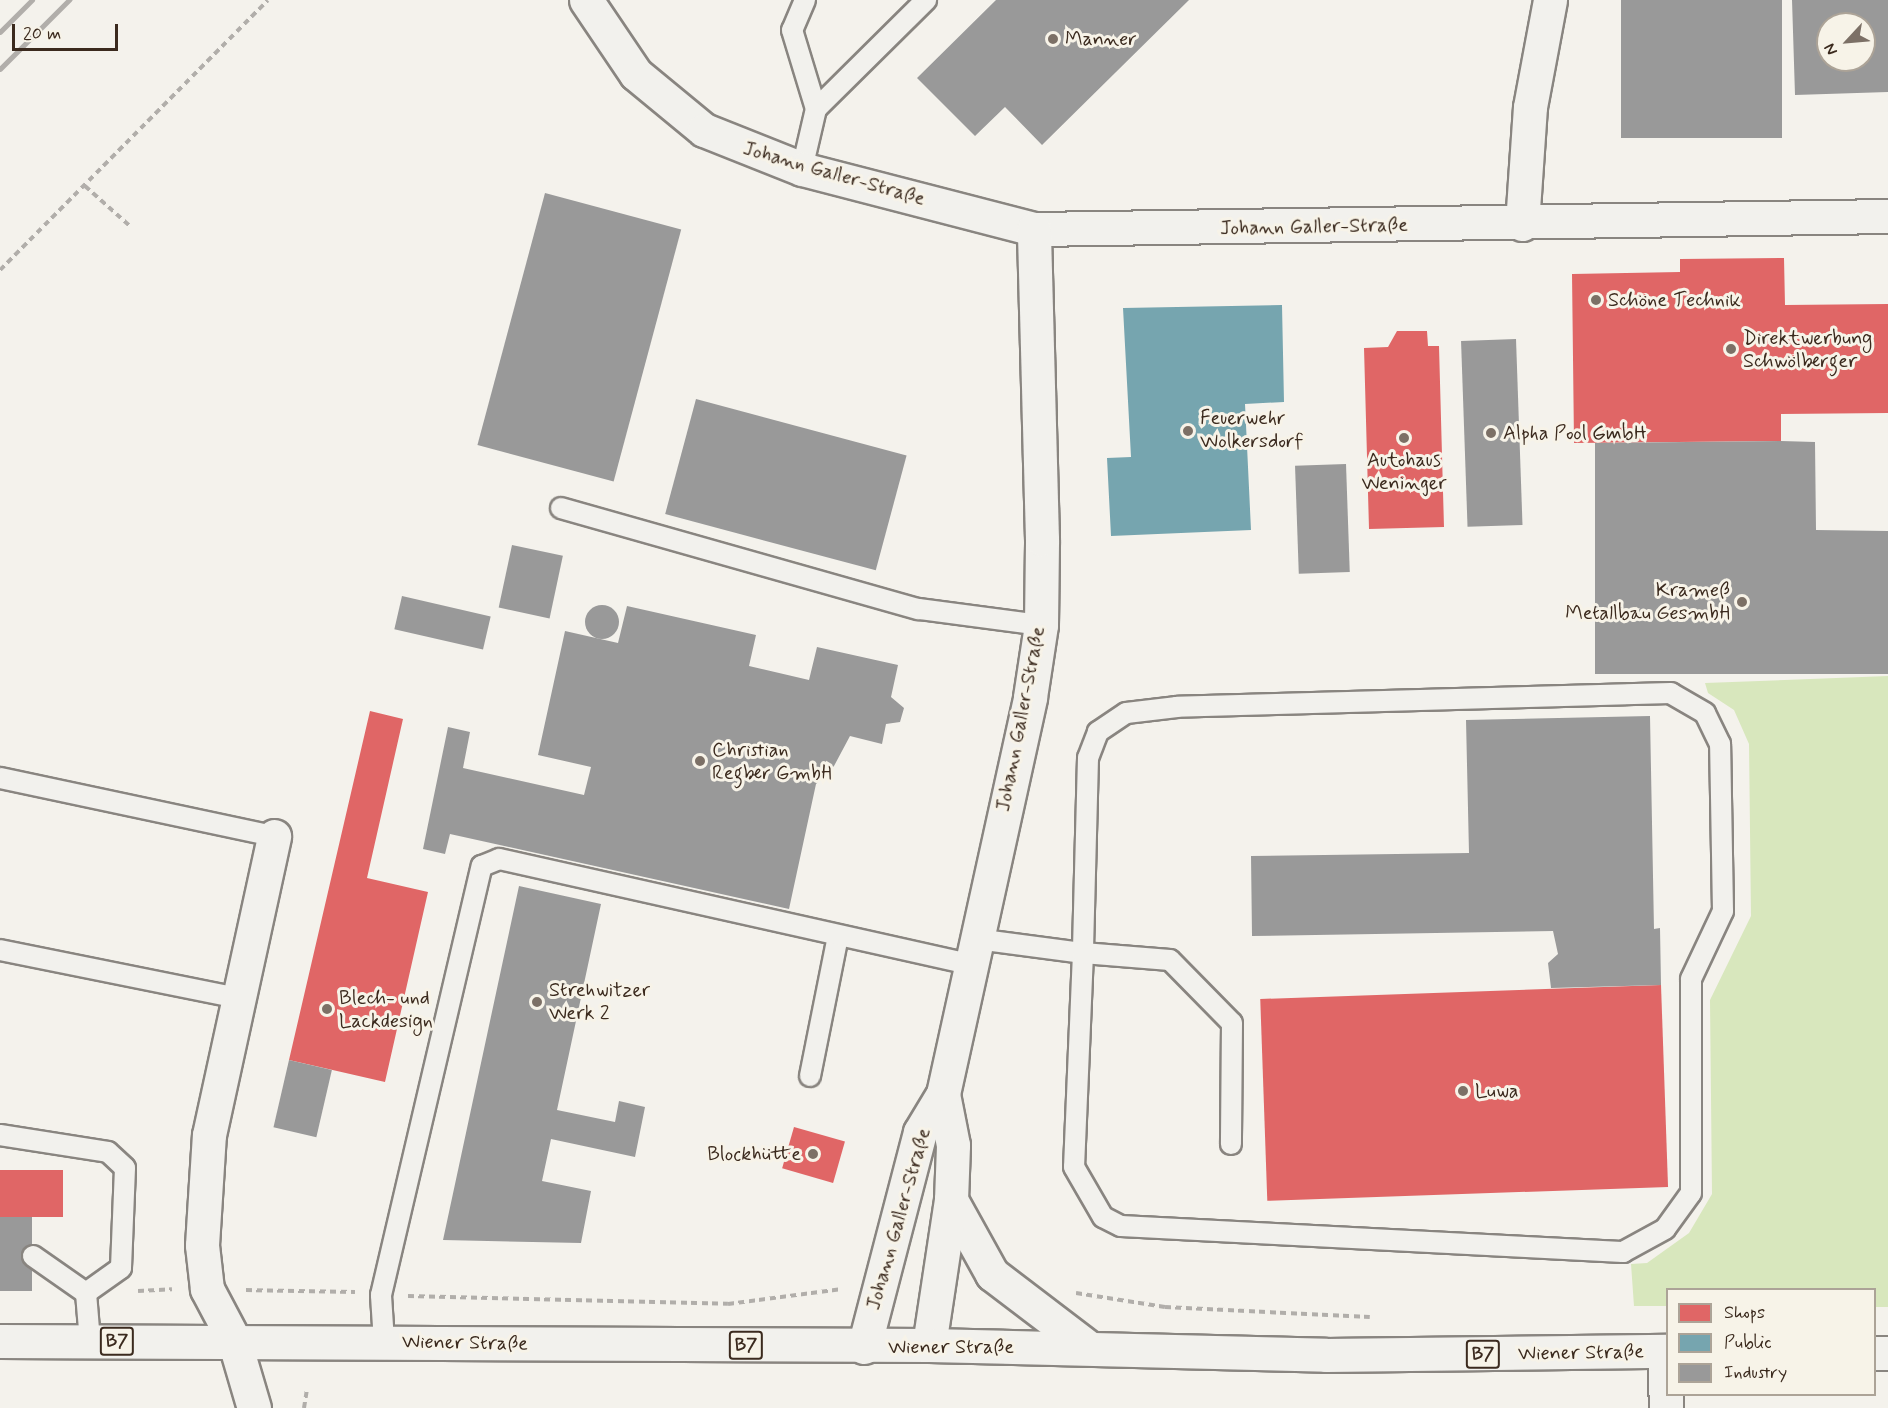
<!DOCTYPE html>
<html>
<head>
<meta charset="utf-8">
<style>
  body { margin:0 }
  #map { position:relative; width:1888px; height:1408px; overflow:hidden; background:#f4f2ec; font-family:Mynerve,sans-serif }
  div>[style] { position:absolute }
  .green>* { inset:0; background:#d8e7bd }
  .shops>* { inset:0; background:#e06666; transform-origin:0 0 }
  .public>* { inset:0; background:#76a5af }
  .industry>* { inset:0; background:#999; transform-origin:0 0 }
  .round { border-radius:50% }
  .path>* { height:4px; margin-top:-2px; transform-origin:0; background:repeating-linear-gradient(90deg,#b1aeaa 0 6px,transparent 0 10.5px) }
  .roads { filter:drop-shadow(2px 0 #898580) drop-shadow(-2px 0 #898580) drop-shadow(0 2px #898580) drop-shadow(0 -2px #898580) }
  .service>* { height:20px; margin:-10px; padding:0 10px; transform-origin:10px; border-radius:10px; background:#f2f1ed }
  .minor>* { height:33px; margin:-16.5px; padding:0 16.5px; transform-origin:16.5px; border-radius:16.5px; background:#f2f1ed }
  .primary>* { height:33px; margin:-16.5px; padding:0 16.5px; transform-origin:16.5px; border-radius:16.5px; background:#f2f1ed }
  .rail>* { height:4.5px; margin:-2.25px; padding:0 2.25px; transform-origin:2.25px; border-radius:2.25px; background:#b1aeaa }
  .dots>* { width:16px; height:16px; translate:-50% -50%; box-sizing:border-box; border:3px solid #f7f3e8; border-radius:50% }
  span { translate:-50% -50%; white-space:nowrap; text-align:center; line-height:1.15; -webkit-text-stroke:6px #f7f3e8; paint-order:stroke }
  .shield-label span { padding:2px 4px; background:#f7f3e8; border:2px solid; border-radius:4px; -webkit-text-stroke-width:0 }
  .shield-label { font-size:18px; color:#3b2a1e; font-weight:700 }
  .poi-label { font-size:20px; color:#3b2a1e }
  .left { translate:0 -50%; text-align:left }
  .right { translate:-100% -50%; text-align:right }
  .street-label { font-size:20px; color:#3b2a1e }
  .legend { position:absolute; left:1666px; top:1288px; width:210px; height:108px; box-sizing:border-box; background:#f7f3e8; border:2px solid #aca397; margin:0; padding:8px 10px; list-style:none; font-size:18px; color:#3b2a1e }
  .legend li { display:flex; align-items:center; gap:12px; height:30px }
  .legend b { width:30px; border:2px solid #aca397 }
  .north { position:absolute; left:1816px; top:12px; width:60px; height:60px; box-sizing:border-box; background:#f7f3e8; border:2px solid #aca397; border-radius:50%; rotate:244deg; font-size:16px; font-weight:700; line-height:24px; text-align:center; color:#3b2a1e }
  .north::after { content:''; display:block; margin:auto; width:21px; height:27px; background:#7c7066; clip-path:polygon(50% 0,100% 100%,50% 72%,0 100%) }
  .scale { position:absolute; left:12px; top:24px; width:106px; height:27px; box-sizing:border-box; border:3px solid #3b2a1e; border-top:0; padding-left:8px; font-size:18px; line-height:21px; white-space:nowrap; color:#3b2a1e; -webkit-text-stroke:4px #f7f3e8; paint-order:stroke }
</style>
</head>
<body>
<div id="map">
  <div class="green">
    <i style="clip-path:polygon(1888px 676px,1888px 1307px,1875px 1307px,1874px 1290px,1668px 1290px,1667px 1306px,1634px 1306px,1631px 1264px,1647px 1263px,1689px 1233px,1712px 1194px,1710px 1000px,1751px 916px,1749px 744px,1734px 710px,1708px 693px,1705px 683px)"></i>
  </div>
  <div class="shops">
    <i style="clip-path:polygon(1784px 258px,1785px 305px,1888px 304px,1888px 413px,1781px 414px,1781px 441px,1574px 443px,1572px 274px,1680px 272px,1680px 259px)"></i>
    <i style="clip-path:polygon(1397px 331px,1427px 331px,1428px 346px,1439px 346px,1444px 527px,1369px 529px,1364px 348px,1388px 347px)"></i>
    <i style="clip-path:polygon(370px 711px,403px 719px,367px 878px,428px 892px,385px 1082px,289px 1060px)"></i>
    <i style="left:1661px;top:985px;width:202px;height:401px;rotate:88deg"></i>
    <i style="left:794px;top:1127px;width:53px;height:43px;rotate:16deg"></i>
    <i style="left:0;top:1170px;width:63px;height:47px"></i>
  </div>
  <div class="public">
    <i style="clip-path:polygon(1282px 305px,1284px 402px,1245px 404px,1251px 530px,1111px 536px,1107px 458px,1131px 457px,1123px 308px)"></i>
  </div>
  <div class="industry">
    <i style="clip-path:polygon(996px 0,1189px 0,1042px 145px,1005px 107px,975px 136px,917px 78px)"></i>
    <i style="left:1621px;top:0;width:161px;height:138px"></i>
    <i style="clip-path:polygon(evenodd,1792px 0,1888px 0,1888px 92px,1795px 95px,1792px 0,1828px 24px,1864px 24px,1864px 60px,1828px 60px,1828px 24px)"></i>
    <i style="left:545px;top:193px;width:141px;height:261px;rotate:15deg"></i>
    <i style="left:1516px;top:339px;width:186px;height:55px;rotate:88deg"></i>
    <i style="left:696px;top:399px;width:218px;height:119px;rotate:15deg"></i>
    <i style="clip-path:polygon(1781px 441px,1815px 442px,1816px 530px,1888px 531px,1888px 674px,1595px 674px,1595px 443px)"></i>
    <i style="left:1346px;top:464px;width:108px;height:51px;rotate:88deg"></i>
    <i style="left:512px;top:545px;width:52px;height:64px;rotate:12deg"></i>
    <i style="left:402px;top:596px;width:91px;height:34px;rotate:13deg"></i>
    <i class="round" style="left:585px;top:605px;width:34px;height:34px"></i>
    <i style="clip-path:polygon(627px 606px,756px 635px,749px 666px,809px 680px,817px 647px,898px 665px,891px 697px,904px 708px,900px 722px,886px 724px,882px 744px,850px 736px,834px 766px,816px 784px,789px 909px,450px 834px,445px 854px,423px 849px,448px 727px,470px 732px,463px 768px,584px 795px,591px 767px,538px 755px,565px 631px,618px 643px)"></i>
    <i style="clip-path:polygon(1650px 716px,1654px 929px,1660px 928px,1661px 985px,1551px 988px,1548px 963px,1558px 954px,1553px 931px,1252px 936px,1251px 856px,1469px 853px,1466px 720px)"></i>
    <i style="clip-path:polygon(519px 886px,601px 904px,557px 1110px,615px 1122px,619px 1101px,645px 1107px,635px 1157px,551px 1139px,542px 1181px,591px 1191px,581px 1243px,443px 1240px)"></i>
    <i style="left:289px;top:1060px;width:44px;height:69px;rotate:13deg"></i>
    <i style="left:0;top:1217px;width:32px;height:74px"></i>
  </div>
  <div class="path">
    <i style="left:85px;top:186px;width:62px;rotate:41.7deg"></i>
    <i style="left:0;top:270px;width:380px;rotate:-45.2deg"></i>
    <i style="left:246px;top:1290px;width:109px;rotate:1.1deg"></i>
    <i style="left:138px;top:1291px;width:34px;rotate:-3deg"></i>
    <i style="left:1076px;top:1293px;width:90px;rotate:8.9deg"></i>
    <i style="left:1165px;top:1307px;width:205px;rotate:2.8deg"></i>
    <i style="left:408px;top:1296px;width:320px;rotate:1.4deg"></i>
    <i style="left:728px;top:1304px;width:115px;rotate:-7.5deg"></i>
    <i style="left:304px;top:1408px;width:19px;rotate:-81deg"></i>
  </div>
  <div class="roads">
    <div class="service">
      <i style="left:805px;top:0;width:33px;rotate:113deg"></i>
      <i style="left:792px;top:30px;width:83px;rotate:73.1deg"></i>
      <i style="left:802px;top:169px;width:62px;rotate:-76.9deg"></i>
      <i style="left:816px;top:109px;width:155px;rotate:-44.7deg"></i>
      <i style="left:561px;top:508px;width:372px;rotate:15.8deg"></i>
      <i style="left:919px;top:609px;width:123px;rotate:7.5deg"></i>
      <i style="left:0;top:778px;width:280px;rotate:12deg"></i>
      <i style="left:976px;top:939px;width:108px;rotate:7.5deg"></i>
      <i style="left:1083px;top:953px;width:214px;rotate:92.4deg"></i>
      <i style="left:1074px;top:1167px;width:58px;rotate:59.9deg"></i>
      <i style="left:1103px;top:1217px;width:20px;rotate:27deg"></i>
      <i style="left:1121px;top:1226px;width:503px;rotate:2.96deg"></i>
      <i style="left:1623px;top:1252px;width:48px;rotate:-28.7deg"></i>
      <i style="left:1665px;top:1229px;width:44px;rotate:-54.2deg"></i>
      <i style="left:1691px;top:1193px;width:214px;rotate:-90deg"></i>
      <i style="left:1691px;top:979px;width:75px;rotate:-64.8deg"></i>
      <i style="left:1723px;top:911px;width:167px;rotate:-91deg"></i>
      <i style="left:1720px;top:744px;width:34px;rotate:-116deg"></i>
      <i style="left:1705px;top:713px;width:39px;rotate:-150deg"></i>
      <i style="left:1671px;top:693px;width:494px;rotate:178.4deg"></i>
      <i style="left:1177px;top:707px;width:51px;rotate:173.3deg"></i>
      <i style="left:1126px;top:713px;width:34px;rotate:146deg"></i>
      <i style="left:1098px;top:732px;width:28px;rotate:111deg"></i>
      <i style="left:1088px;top:758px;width:195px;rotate:91.5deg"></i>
      <i style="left:1083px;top:953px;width:87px;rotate:4.6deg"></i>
      <i style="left:1170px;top:960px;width:88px;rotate:45.5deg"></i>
      <i style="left:1232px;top:1023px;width:121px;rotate:90.5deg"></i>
      <i style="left:0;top:950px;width:243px;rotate:11.4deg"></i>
      <i style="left:810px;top:1076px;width:143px;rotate:-78.7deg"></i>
      <i style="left:0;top:1135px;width:109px;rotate:8.9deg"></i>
      <i style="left:108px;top:1152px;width:23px;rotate:43deg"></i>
      <i style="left:125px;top:1168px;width:100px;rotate:92.3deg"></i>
      <i style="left:121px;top:1268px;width:43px;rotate:144.5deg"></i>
      <i style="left:33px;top:1256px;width:65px;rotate:34.9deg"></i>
      <i style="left:86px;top:1293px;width:49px;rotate:85.3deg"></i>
      <i style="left:384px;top:1342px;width:47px;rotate:-93.7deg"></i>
      <i style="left:381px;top:1295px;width:441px;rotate:-76.8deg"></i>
      <i style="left:482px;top:866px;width:18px;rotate:-22deg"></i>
      <i style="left:499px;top:859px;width:483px;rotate:12.6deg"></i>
    </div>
    <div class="minor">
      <i style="left:586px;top:0;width:89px;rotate:56deg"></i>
      <i style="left:636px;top:74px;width:88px;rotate:39.5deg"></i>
      <i style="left:704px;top:130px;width:105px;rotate:21.7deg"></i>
      <i style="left:802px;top:169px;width:240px;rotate:14.5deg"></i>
      <i style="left:1034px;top:229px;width:854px;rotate:-0.87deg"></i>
      <i style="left:1522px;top:224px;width:117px;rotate:-86.1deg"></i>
      <i style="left:1530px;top:107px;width:109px;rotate:-79.4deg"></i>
      <i style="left:951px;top:1200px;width:85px;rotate:61deg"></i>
      <i style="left:992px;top:1274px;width:122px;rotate:37.3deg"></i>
      <i style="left:929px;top:1345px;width:147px;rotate:-81.4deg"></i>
      <i style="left:951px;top:1200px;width:55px;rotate:-87.9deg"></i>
      <i style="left:953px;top:1145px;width:52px;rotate:-101.1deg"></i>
      <i style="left:864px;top:1347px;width:222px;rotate:-75.4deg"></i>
      <i style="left:920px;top:1132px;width:44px;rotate:-58.8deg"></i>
      <i style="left:943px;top:1094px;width:406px;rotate:-77.6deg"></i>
      <i style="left:1030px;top:697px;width:73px;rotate:-81.3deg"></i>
      <i style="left:1041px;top:625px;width:86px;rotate:-89.3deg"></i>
      <i style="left:1042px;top:539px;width:310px;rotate:-91.5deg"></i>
      <i style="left:1664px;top:1351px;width:57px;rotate:88deg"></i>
      <i style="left:254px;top:1408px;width:71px;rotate:-106.4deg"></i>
      <i style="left:234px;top:1340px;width:58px;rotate:-117.9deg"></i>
      <i style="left:207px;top:1289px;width:44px;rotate:-96.5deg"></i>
      <i style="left:202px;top:1245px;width:110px;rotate:-86.4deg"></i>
      <i style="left:209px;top:1135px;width:306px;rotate:-77.7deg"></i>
    </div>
    <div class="primary">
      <i style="left:0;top:1341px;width:929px;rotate:0.25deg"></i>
      <i style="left:929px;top:1345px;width:397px;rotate:1.4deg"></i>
      <i style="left:1326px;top:1355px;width:342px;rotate:-0.7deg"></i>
      <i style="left:1874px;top:1353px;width:14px"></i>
    </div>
  </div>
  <div class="rail">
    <i style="left:0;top:32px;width:45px;rotate:-45deg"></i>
    <i style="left:0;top:69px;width:98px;rotate:-45deg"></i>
  </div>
  <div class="dots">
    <i style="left:1053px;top:39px;background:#7c7066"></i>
    <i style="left:1596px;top:300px;background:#7c7066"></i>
    <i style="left:1731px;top:349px;background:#7c7066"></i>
    <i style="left:1188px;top:431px;background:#7c7066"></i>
    <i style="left:1491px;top:433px;background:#7c7066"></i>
    <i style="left:1404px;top:438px;background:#7c7066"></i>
    <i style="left:1742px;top:602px;background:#7c7066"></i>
    <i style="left:700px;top:761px;background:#7c7066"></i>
    <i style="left:537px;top:1002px;background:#7c7066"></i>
    <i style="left:327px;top:1009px;background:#7c7066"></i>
    <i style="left:1463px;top:1091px;background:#7c7066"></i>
    <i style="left:813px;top:1154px;background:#7c7066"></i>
  </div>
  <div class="shield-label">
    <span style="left:117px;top:1341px">B7</span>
    <span style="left:746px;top:1345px">B7</span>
    <span style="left:1483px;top:1354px">B7</span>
  </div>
  <div class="poi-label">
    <span class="left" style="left:1065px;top:39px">Manner</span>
    <span class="left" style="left:1608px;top:300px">Schöne Technik</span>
    <span class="left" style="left:1743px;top:350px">Direktwerbung<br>Schwölberger</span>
    <span class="left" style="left:1200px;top:430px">Feuerwehr<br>Wolkersdorf</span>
    <span class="left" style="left:1503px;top:433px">Alpha Pool GmbH</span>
    <span style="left:1404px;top:472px">Autohaus<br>Weninger</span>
    <span class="right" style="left:1730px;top:602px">Krameß<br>Metallbau GesmbH</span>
    <span class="left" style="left:712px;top:762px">Christian<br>Regber GmbH</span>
    <span class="left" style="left:549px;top:1002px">Strehwitzer<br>Werk 2</span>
    <span class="left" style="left:339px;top:1010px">Blech- und<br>Lackdesign</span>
    <span class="left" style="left:1475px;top:1091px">Luwa</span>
    <span class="right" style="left:801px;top:1154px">Blockhütte</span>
  </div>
  <div class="street-label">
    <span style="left:834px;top:174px;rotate:16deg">Johann Galler-Straße</span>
    <span style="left:1314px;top:227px;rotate:-1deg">Johann Galler-Straße</span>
    <span style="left:1021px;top:719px;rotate:-79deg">Johann Galler-Straße</span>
    <span style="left:899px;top:1219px;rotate:-74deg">Johann Galler-Straße</span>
    <span style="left:465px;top:1343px;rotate:1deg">Wiener Straße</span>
    <span style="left:951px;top:1347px">Wiener Straße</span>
    <span style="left:1581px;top:1353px;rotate:-1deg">Wiener Straße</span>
  </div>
  <ul class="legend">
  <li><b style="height:16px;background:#e06666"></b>Shops</li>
  <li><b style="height:16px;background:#76a5af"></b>Public</li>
  <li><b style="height:16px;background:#999"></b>Industry</li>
  </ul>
  <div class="north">N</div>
  <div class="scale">20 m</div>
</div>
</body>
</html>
